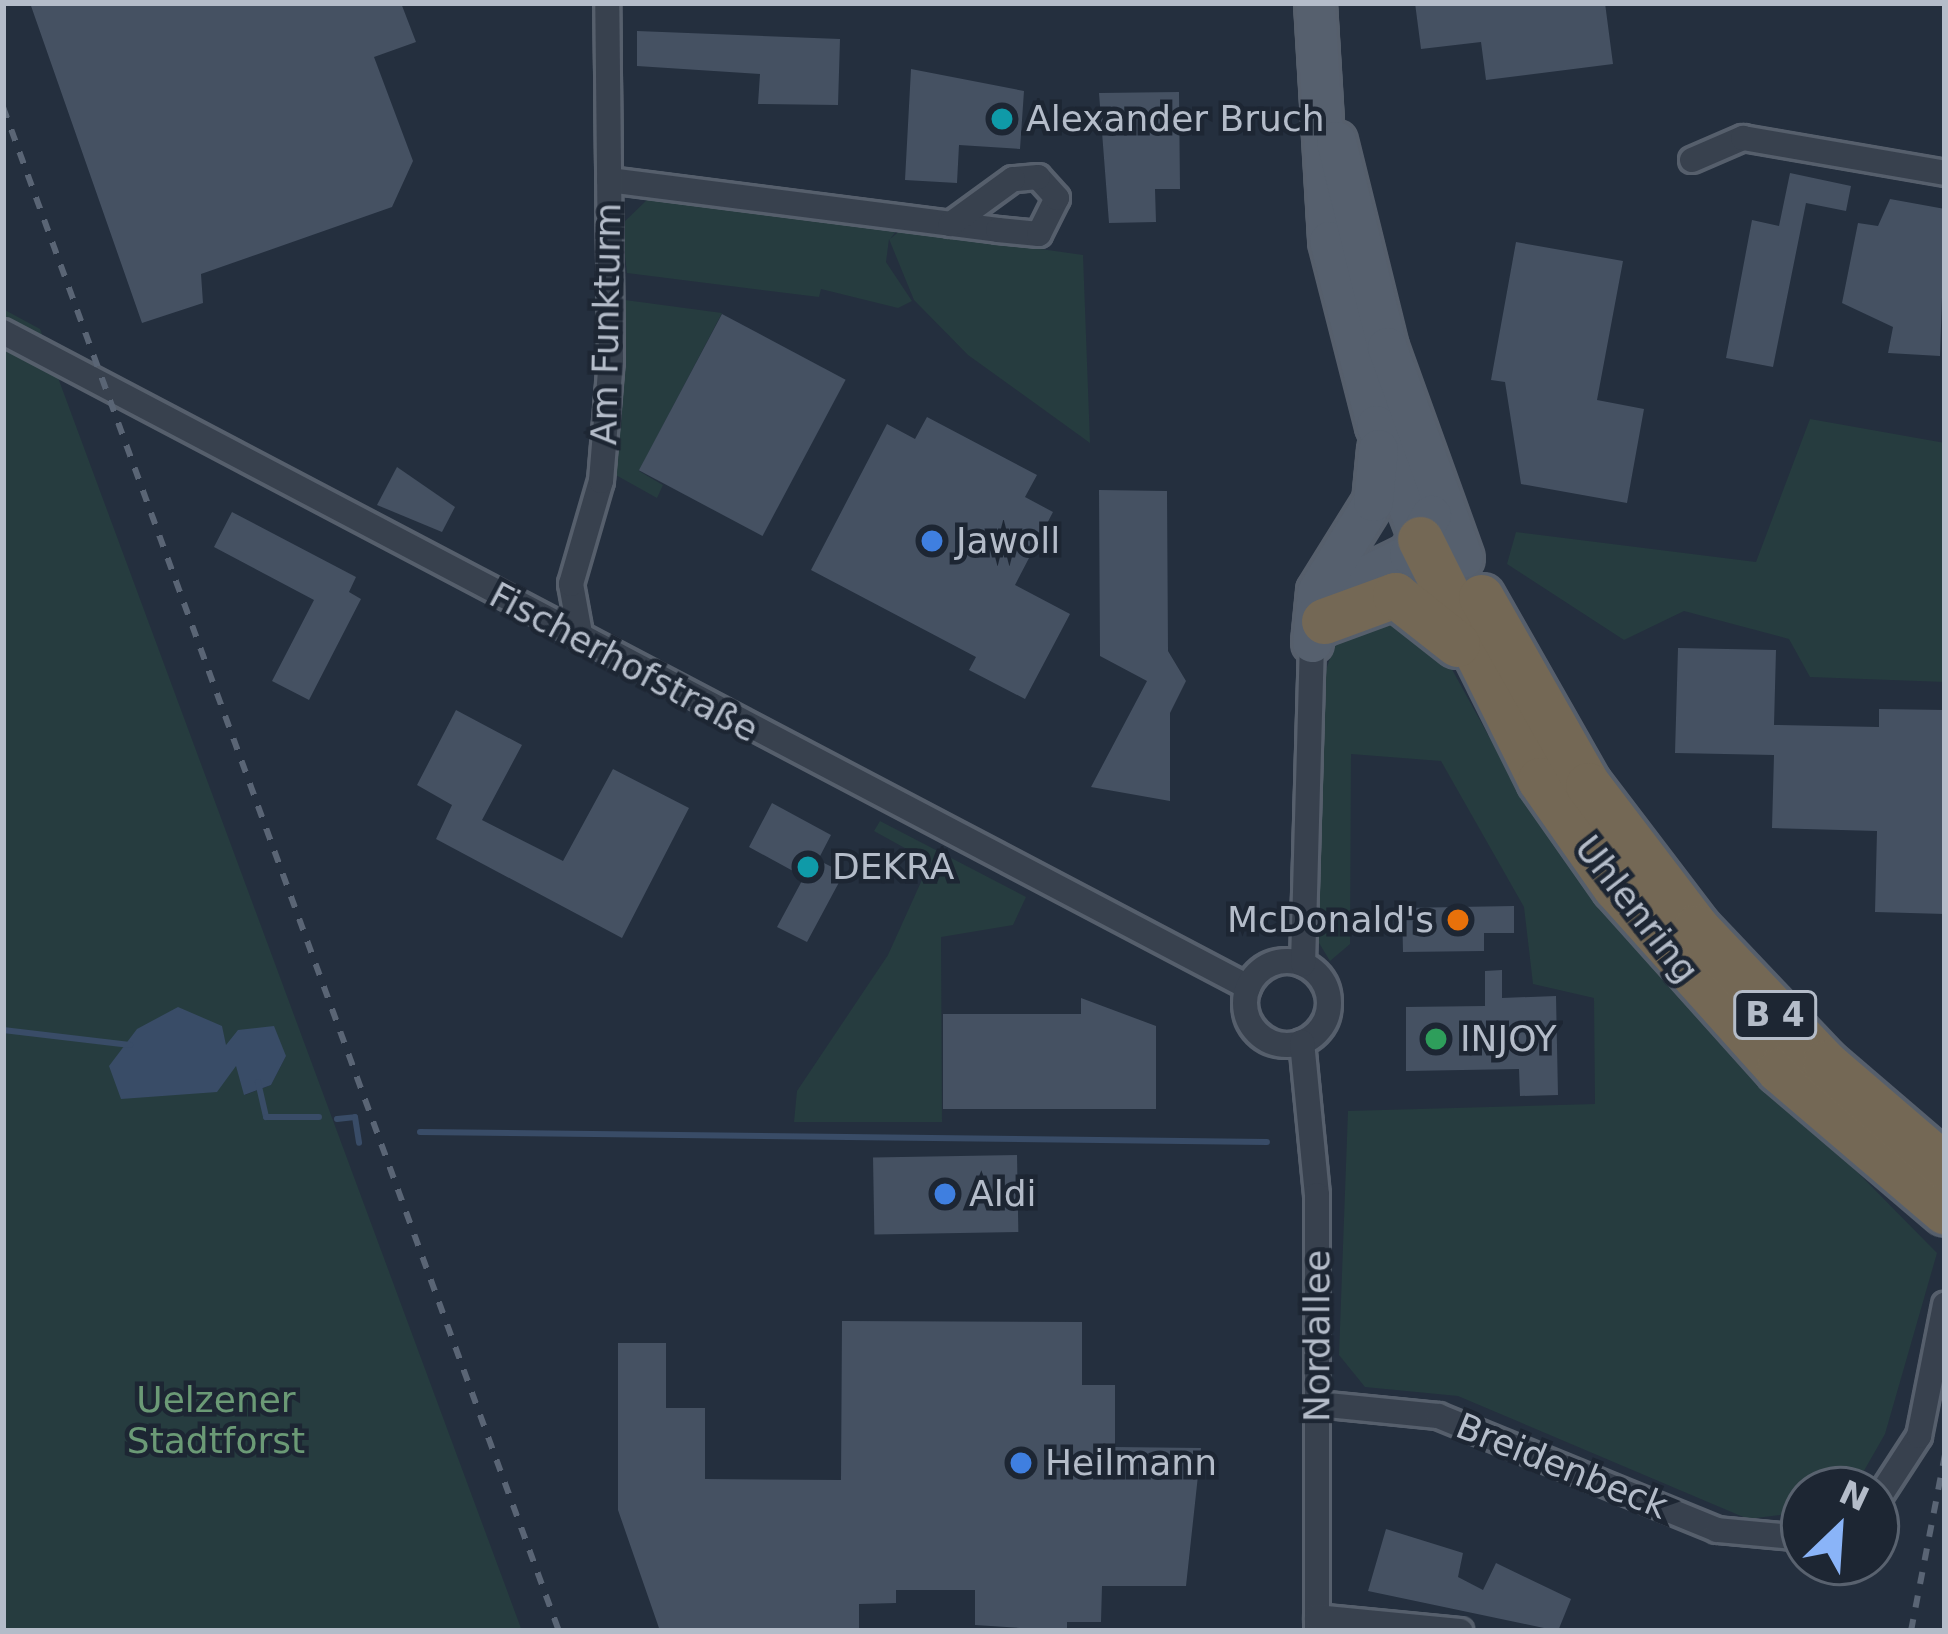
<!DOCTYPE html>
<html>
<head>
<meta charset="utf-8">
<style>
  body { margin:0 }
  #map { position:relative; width:1948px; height:1634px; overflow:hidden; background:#242f3e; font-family:"DejaVu Sans",sans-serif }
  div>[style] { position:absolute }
  .green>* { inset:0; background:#263c3f }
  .water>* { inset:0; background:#394c67 }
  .stream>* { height:6px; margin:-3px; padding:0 3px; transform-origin:3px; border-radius:3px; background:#394c67 }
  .building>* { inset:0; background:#455162; transform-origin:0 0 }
  .roads { filter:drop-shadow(3px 0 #565f6c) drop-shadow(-3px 0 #565f6c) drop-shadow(0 3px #565f6c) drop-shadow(0 -3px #565f6c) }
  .street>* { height:24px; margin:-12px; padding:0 12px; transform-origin:12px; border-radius:12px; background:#38414e }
  .street>.ring { margin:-12px; padding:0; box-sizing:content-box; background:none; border:24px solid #38414e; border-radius:50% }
  .primary>* { height:39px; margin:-19.5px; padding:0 19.5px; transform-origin:19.5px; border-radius:19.5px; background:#56606e }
  .highway>* { height:45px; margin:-22.5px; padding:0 22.5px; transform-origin:22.5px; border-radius:22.5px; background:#746855 }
  .rail>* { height:6px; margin-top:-3px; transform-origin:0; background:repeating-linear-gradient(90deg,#5a6575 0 12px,transparent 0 24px) }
  .dots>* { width:33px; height:33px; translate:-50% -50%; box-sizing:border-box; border:6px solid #1d2633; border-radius:50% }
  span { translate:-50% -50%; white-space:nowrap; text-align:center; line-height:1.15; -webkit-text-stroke:9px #1d2633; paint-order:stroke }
  .shield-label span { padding:3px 9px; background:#1d2633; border:3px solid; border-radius:9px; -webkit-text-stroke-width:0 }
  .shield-label { font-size:33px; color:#b4bcc9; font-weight:700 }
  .poi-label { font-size:36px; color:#b4bcc9 }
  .left { translate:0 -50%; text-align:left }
  .right { translate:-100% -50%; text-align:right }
  .street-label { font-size:36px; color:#b4bcc9 }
  .park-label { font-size:36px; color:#6b9a76 }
  .frame { position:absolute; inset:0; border:6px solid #b4bcc9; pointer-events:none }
  .north { position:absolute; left:1780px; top:1466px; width:120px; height:120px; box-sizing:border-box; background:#1d2633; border:3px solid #59626f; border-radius:50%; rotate:25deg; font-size:33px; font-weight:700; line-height:48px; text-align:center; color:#b4bcc9 }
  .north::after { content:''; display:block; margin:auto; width:42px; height:54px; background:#8ab4f8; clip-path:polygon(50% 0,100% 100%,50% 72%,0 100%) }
</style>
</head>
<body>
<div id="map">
  <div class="green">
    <i style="clip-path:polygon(650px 197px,897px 230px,890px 239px,902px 229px,1083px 255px,1090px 443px,968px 355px,914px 300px,889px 239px,886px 262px,912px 301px,898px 308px,821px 289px,819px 297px,627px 273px,621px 225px)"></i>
    <i style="clip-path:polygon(625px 300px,722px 313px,639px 471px,663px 485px,657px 498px,614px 474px)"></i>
    <i style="clip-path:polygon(evenodd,3px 309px,40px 329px,522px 1631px,3px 1631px,3px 309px,221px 1026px,225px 1045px,286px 1056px,271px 1085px,245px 1095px,236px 1065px,225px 1070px,221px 1026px)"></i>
    <i style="clip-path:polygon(1810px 419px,1945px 443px,1945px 682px,1810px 677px,1789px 639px,1684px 611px,1624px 640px,1507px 564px,1516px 532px,1756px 562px)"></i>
    <i style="clip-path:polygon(1374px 609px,1432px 633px,1520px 793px,1618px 929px,1937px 1253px,1885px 1434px,1853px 1490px,1804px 1490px,1804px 1512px,1748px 1519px,1458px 1396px,1365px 1387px,1339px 1355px,1348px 1111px,1595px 1104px,1594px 998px,1533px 984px,1524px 907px,1441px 761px,1351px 754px,1350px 944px,1330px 961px,1319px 943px,1323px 679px,1340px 629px)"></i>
    <i style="clip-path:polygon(880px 821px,1026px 897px,1013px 925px,941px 937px,942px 1122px,794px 1122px,797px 1091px,888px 955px,930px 862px,874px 831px)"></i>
  </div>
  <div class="water">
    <i style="clip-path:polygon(178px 1007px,222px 1026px,226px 1045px,238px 1030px,274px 1026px,286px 1056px,271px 1085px,244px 1095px,236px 1066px,217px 1092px,121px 1099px,109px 1066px,137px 1029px)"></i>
  </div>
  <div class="stream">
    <i style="left:3px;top:1030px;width:128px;rotate:6.7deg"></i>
    <i style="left:258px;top:1082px;width:36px;rotate:77deg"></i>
    <i style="left:266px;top:1117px;width:53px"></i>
    <i style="left:337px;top:1119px;width:18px;rotate:-6deg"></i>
    <i style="left:355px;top:1117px;width:26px;rotate:81deg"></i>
    <i style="left:420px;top:1132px;width:847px;rotate:0.68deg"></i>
  </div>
  <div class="building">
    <i style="clip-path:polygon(30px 3px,401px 3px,416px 42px,374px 57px,413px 161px,392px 207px,201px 274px,203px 303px,142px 323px)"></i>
    <i style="clip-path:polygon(1415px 3px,1605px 3px,1613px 64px,1486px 80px,1481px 42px,1421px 49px)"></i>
    <i style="clip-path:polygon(637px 31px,840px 39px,838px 105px,758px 104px,760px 74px,637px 66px)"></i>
    <i style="clip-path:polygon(911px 69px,1024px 91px,1020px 149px,959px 145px,957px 183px,905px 180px)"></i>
    <i style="clip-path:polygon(1179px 92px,1180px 189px,1155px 189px,1156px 222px,1109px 223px,1099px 93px)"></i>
    <i style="clip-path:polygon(1790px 173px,1851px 186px,1846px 211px,1806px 203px,1773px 367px,1726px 358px,1752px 220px,1779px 226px)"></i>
    <i style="clip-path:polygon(1890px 199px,1945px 209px,1940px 356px,1888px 353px,1893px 327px,1842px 303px,1858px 223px,1878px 226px)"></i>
    <i style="clip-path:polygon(1516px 242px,1623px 261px,1597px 400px,1644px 409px,1627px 503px,1521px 484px,1505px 382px,1491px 380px)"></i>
    <i style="left:722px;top:314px;width:140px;height:177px;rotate:28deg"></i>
    <i style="clip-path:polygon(927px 417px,1037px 475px,1025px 497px,1053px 512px,1015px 585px,1070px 614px,1025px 699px,969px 670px,976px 657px,811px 570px,887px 424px,915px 439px)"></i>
    <i style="clip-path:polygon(397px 467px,455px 507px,442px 532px,377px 505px)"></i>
    <i style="clip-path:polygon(1099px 490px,1167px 491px,1168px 651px,1186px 681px,1170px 713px,1170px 801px,1091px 787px,1147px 681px,1100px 656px)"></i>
    <i style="clip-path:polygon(232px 512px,356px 577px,349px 592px,361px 599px,309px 700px,272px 681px,314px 600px,214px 547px)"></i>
    <i style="clip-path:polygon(1678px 648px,1776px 650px,1774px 725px,1879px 727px,1879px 709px,1945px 710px,1945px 914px,1875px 912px,1877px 831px,1772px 828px,1774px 755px,1675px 753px)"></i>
    <i style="clip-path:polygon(456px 710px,522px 745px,482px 820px,563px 861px,613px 769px,689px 808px,622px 938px,436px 839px,452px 805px,417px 785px)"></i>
    <i style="clip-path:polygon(772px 803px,831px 835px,818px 860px,844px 873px,807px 942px,777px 927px,804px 877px,749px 847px)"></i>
    <i style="clip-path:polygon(1514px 906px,1514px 933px,1484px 933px,1484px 951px,1403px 952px,1402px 908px)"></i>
    <i style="clip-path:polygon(1502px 970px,1502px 998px,1556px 996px,1558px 1095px,1520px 1096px,1519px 1069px,1406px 1071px,1406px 1007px,1485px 1006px,1485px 971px)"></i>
    <i style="clip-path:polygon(1081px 998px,1156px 1026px,1156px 1109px,943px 1109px,943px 1014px,1081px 1014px)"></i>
    <i style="left:1017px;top:1155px;width:77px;height:144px;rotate:89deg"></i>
    <i style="clip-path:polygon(842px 1321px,1082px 1322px,1082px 1385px,1115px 1385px,1115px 1447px,1201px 1448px,1186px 1586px,1102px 1586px,1101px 1622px,1067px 1622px,1067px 1631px,975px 1625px,975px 1590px,896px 1590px,896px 1603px,859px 1604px,859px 1631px,660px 1631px,618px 1510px,618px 1343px,666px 1343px,666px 1408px,705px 1408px,705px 1479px,841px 1480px)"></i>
    <i style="clip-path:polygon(1386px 1529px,1463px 1553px,1458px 1577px,1483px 1590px,1496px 1563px,1571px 1599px,1558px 1631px,1368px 1591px)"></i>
  </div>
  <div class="roads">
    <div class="street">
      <i style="left:1692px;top:160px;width:56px;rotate:-23.3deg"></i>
      <i style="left:1743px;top:138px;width:205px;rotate:9.8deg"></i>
      <i style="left:609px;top:180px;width:392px;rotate:7.3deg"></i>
      <i style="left:998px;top:230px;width:41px;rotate:5.6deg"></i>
      <i style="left:1039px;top:234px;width:40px;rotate:-63.4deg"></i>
      <i style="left:1057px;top:198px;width:28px;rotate:-132deg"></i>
      <i style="left:1038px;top:177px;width:25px;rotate:175deg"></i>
      <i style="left:1013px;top:179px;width:77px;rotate:144deg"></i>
      <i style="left:3px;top:332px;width:1407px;rotate:27.75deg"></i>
      <i style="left:581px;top:639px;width:56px;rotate:-100.3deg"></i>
      <i style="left:571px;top:584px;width:107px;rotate:-73.8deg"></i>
      <i style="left:601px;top:481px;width:121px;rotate:-85.3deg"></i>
      <i style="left:611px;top:360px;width:357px;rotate:-90.6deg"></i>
      <i class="ring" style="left:1245px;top:961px;width:60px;height:60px"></i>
      <i style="left:1303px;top:964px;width:322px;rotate:-88.4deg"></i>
      <i style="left:1302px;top:1042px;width:154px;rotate:84.4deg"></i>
      <i style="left:1317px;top:1195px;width:436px;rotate:90deg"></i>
      <i style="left:1317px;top:1404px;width:122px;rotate:5.7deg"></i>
      <i style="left:1438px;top:1416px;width:301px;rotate:22.2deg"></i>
      <i style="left:1717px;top:1530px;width:87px;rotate:5.3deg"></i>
      <i style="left:1876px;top:1502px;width:79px;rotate:-56.9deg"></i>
      <i style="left:1919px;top:1436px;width:134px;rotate:-78.8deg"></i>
      <i style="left:1317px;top:1617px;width:144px;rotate:5.6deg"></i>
    </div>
    <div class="primary">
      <i style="left:1315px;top:3px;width:238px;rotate:86.6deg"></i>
      <i style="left:1329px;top:241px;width:190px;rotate:75.7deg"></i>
      <i style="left:1376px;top:425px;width:122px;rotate:68.9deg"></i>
      <i style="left:1336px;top:141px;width:212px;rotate:76.1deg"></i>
      <i style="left:1387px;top:347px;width:224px;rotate:70.2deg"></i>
      <i style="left:1320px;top:627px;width:63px;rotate:-50.8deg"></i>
      <i style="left:1360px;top:578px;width:55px;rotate:-26.1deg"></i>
      <i style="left:1409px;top:554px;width:45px;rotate:-60.6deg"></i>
      <i style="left:1312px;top:642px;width:51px;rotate:-84.4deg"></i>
      <i style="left:1317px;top:591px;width:106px;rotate:-58.1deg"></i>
      <i style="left:1373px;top:501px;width:52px;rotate:-84.5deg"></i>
    </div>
    <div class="highway">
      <i style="left:1420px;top:539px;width:269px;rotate:63.5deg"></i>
      <i style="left:1540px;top:780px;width:131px;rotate:55deg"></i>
      <i style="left:1615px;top:887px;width:246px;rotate:48.1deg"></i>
      <i style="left:1779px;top:1070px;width:218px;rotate:40.5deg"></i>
      <i style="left:1481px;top:597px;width:216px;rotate:60.4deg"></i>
      <i style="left:1588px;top:785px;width:178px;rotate:52.7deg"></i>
      <i style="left:1696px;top:927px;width:187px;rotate:46.5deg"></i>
      <i style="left:1825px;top:1063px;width:158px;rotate:40.6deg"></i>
      <i style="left:1324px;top:621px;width:76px;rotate:-20.1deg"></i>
      <i style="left:1395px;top:595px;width:79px;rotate:38.3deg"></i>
    </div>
  </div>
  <div class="rail">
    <i style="left:3px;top:107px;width:1622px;rotate:69.96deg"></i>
    <i style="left:1911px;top:1631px;width:179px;rotate:-79.1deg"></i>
  </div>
  <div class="dots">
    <i style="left:1002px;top:119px;background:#0f9aa8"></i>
    <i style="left:932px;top:541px;background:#3f7fe0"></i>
    <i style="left:808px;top:867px;background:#0f9aa8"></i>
    <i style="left:1458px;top:920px;background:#e8710a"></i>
    <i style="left:1436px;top:1039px;background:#2e9e5b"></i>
    <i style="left:945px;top:1194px;background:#3f7fe0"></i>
    <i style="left:1021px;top:1463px;background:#3f7fe0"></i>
  </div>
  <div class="shield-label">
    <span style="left:1775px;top:1015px">B 4</span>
  </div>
  <div class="poi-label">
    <span class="left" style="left:1026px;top:119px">Alexander Bruch</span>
    <span class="left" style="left:956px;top:541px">Jawoll</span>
    <span class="left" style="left:832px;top:867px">DEKRA</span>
    <span class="right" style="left:1434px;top:920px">McDonald's</span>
    <span class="left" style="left:1460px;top:1039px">INJOY</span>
    <span class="left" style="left:969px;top:1194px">Aldi</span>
    <span class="left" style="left:1045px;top:1463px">Heilmann</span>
  </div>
  <div class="street-label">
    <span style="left:606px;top:324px;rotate:-89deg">Am Funkturm</span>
    <span style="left:624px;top:662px;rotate:28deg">Fischerhofstraße</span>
    <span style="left:1637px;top:909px;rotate:52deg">Uhlenring</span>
    <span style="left:1317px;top:1336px;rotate:-90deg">Nordallee</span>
    <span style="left:1562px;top:1466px;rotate:22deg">Breidenbeck</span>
  </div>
  <div class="park-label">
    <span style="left:216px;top:1420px">Uelzener<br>Stadtforst</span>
  </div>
  <div class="frame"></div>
  <div class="north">N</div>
</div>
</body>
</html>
